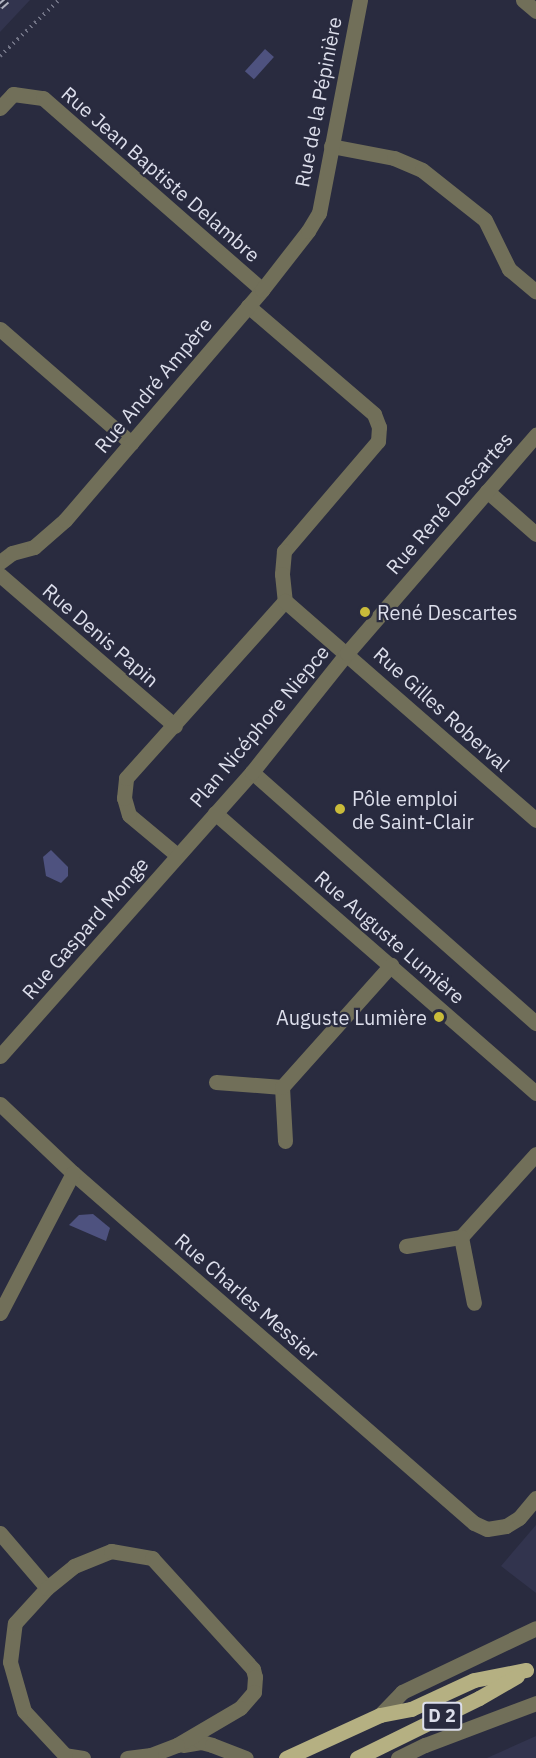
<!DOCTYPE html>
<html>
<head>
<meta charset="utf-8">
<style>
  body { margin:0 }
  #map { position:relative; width:536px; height:1758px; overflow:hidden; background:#292b3f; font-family:"IBM Plex Sans",sans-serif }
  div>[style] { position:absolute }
  .built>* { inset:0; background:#32344e }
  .water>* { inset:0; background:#4e527f; transform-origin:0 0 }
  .path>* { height:4px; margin-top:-2px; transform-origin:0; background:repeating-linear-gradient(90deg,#717385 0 1.5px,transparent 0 6px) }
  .minor>* { height:15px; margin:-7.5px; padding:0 7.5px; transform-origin:7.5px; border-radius:7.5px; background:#716f59 }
  .major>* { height:15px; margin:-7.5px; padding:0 7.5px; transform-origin:7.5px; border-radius:7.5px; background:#b5b082 }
  .rail>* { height:7px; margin-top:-3.5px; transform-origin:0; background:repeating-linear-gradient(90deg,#292b3f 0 14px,#afb1bf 0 28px); box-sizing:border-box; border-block:2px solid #afb1bf }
  .dots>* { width:16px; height:16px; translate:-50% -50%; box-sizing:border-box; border:3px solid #292b3f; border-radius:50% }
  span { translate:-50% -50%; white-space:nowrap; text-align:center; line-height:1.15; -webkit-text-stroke:4.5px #292b3f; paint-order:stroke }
  .shield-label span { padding:2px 4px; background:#292b3f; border:2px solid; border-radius:4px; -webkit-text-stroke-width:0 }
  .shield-label { font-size:18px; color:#dcdeeb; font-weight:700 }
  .street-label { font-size:20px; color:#dcdeeb }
  .poi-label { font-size:20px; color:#dcdeeb }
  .left { translate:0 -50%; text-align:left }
  .right { translate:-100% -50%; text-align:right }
</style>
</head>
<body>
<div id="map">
  <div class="built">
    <i style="clip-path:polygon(0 0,30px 0,0 32px)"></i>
    <i style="clip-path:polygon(536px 1525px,536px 1593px,501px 1566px)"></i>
    <i style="clip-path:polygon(536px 1736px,536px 1758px,487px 1758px)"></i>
  </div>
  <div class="water">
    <i style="left:265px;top:49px;width:12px;height:30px;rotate:42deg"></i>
    <i style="clip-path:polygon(51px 850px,68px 867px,68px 876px,61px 883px,46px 876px,43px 857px)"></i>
    <i style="clip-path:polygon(93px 1214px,110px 1228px,106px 1241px,69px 1225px,79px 1215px)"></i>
  </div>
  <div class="path">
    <i style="left:0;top:56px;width:81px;rotate:-43.5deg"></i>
  </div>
  <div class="minor">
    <i style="left:523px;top:0;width:17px;rotate:40deg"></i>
    <i style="left:0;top:108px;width:19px;rotate:-47deg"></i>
    <i style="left:13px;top:94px;width:30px;rotate:8deg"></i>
    <i style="left:43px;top:98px;width:291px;rotate:41.2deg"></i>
    <i style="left:331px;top:146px;width:64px;rotate:10.8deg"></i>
    <i style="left:394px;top:158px;width:30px;rotate:23deg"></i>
    <i style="left:422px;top:170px;width:80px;rotate:38.4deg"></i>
    <i style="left:485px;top:220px;width:55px;rotate:63.9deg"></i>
    <i style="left:509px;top:269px;width:35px;rotate:40deg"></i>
    <i style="left:248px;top:306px;width:166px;rotate:40.6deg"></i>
    <i style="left:374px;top:414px;width:14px;rotate:69deg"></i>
    <i style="left:379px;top:427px;width:14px;rotate:94deg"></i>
    <i style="left:378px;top:441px;width:145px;rotate:130.5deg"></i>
    <i style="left:284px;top:551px;width:23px;rotate:95deg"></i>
    <i style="left:282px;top:574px;width:27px;rotate:84deg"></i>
    <i style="left:0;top:329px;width:174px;rotate:41deg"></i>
    <i style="left:487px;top:491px;width:65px;rotate:41.3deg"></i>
    <i style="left:0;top:562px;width:15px;rotate:-37deg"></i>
    <i style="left:12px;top:553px;width:23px;rotate:-15deg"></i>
    <i style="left:34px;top:547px;width:41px;rotate:-41.1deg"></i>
    <i style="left:65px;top:520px;width:303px;rotate:-49.4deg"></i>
    <i style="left:262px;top:290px;width:75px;rotate:-52.1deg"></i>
    <i style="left:308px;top:231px;width:21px;rotate:-59deg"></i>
    <i style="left:319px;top:213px;width:217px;rotate:-79.1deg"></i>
    <i style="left:0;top:575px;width:231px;rotate:40.8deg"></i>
    <i style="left:252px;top:772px;width:379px;rotate:41.5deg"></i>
    <i style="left:215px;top:813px;width:426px;rotate:41.1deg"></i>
    <i style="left:177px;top:855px;width:62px;rotate:-140.2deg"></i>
    <i style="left:129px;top:815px;width:18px;rotate:-106deg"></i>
    <i style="left:124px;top:798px;width:20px;rotate:-84deg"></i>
    <i style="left:126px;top:778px;width:238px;rotate:-48.1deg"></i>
    <i style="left:285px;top:601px;width:333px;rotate:41.1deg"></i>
    <i style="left:0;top:1056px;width:380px;rotate:-48.4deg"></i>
    <i style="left:252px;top:772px;width:152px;rotate:-51.4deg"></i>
    <i style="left:347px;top:653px;width:289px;rotate:-49.1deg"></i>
    <i style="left:216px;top:1082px;width:66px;rotate:4.3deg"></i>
    <i style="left:282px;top:1087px;width:54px;rotate:86.8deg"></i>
    <i style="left:282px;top:1087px;width:164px;rotate:-48.2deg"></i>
    <i style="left:0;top:1104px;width:100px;rotate:43.4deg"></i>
    <i style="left:73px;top:1173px;width:532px;rotate:41.12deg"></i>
    <i style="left:474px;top:1523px;width:14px;rotate:25deg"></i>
    <i style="left:487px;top:1529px;width:19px;rotate:-9deg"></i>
    <i style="left:506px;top:1526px;width:15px;rotate:-32deg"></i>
    <i style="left:519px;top:1518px;width:26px;rotate:-50deg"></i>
    <i style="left:461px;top:1237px;width:112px;rotate:-47.9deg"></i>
    <i style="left:406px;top:1246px;width:56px;rotate:-9.3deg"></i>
    <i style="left:461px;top:1237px;width:67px;rotate:78.9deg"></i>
    <i style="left:0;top:1313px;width:158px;rotate:-62.5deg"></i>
    <i style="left:0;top:1533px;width:72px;rotate:49.5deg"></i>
    <i style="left:380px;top:1715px;width:32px;rotate:-46deg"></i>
    <i style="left:402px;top:1692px;width:148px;rotate:-25.5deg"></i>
    <i style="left:183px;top:1745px;width:18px;rotate:-9deg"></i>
    <i style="left:201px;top:1742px;width:11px;rotate:15deg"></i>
    <i style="left:212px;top:1745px;width:36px;rotate:21deg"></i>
    <i style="left:83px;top:1758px;width:18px;rotate:-171deg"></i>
    <i style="left:65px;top:1755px;width:60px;rotate:-133deg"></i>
    <i style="left:24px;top:1711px;width:51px;rotate:-105.9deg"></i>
    <i style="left:10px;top:1662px;width:39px;rotate:-83deg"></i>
    <i style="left:15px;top:1623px;width:47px;rotate:-47.6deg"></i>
    <i style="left:47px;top:1588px;width:35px;rotate:-39deg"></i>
    <i style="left:74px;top:1566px;width:40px;rotate:-22deg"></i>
    <i style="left:111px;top:1551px;width:42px;rotate:9.7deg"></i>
    <i style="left:152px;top:1558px;width:150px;rotate:47.7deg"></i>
    <i style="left:253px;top:1669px;width:8px;rotate:76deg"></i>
    <i style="left:255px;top:1677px;width:15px;rotate:94deg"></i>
    <i style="left:254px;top:1692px;width:21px;rotate:131deg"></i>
    <i style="left:240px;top:1708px;width:73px;rotate:149.6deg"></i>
    <i style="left:177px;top:1745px;width:28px;rotate:159deg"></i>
    <i style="left:151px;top:1755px;width:24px;rotate:173deg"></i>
    <i style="left:398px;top:1758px;width:30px;rotate:-26deg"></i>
    <i style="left:425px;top:1745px;width:119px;rotate:-20.7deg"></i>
  </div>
  <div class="major">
    <i style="left:286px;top:1758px;width:103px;rotate:-24.6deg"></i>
    <i style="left:380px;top:1715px;width:32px;rotate:-11deg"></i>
    <i style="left:411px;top:1709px;width:69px;rotate:-24.7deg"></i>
    <i style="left:474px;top:1680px;width:53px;rotate:-10.9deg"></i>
    <i style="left:357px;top:1758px;width:136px;rotate:-26.2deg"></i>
    <i style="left:479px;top:1698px;width:44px;rotate:-30.1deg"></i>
  </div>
  <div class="rail">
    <i style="left:0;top:6px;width:9px;rotate:-41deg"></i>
  </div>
  <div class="dots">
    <i style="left:365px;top:612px;background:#c9bb3a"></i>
    <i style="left:340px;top:809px;background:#c9bb3a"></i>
    <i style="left:439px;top:1017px;background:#c9bb3a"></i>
  </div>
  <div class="shield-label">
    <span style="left:442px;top:1716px">D 2</span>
  </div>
  <div class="street-label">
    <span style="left:318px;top:102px;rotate:-79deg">Rue de la Pépinière</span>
    <span style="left:161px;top:174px;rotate:41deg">Rue Jean Baptiste Delambre</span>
    <span style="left:153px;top:385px;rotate:-50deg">Rue André Ampère</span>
    <span style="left:449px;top:503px;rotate:-49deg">Rue René Descartes</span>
    <span style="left:101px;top:635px;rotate:41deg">Rue Denis Papin</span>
    <span style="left:442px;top:709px;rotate:42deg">Rue Gilles Roberval</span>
    <span style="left:259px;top:726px;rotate:-50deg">Plan Nicéphore Niepce</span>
    <span style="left:85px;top:928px;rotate:-49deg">Rue Gaspard Monge</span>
    <span style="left:390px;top:937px;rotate:41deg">Rue Auguste Lumière</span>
    <span style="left:247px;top:1297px;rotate:41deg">Rue Charles Messier</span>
  </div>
  <div class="poi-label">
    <span class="left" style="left:377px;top:612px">René Descartes</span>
    <span class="left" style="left:352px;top:810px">Pôle emploi<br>de Saint-Clair</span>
    <span class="right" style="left:427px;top:1017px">Auguste Lumière</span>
  </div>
</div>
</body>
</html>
